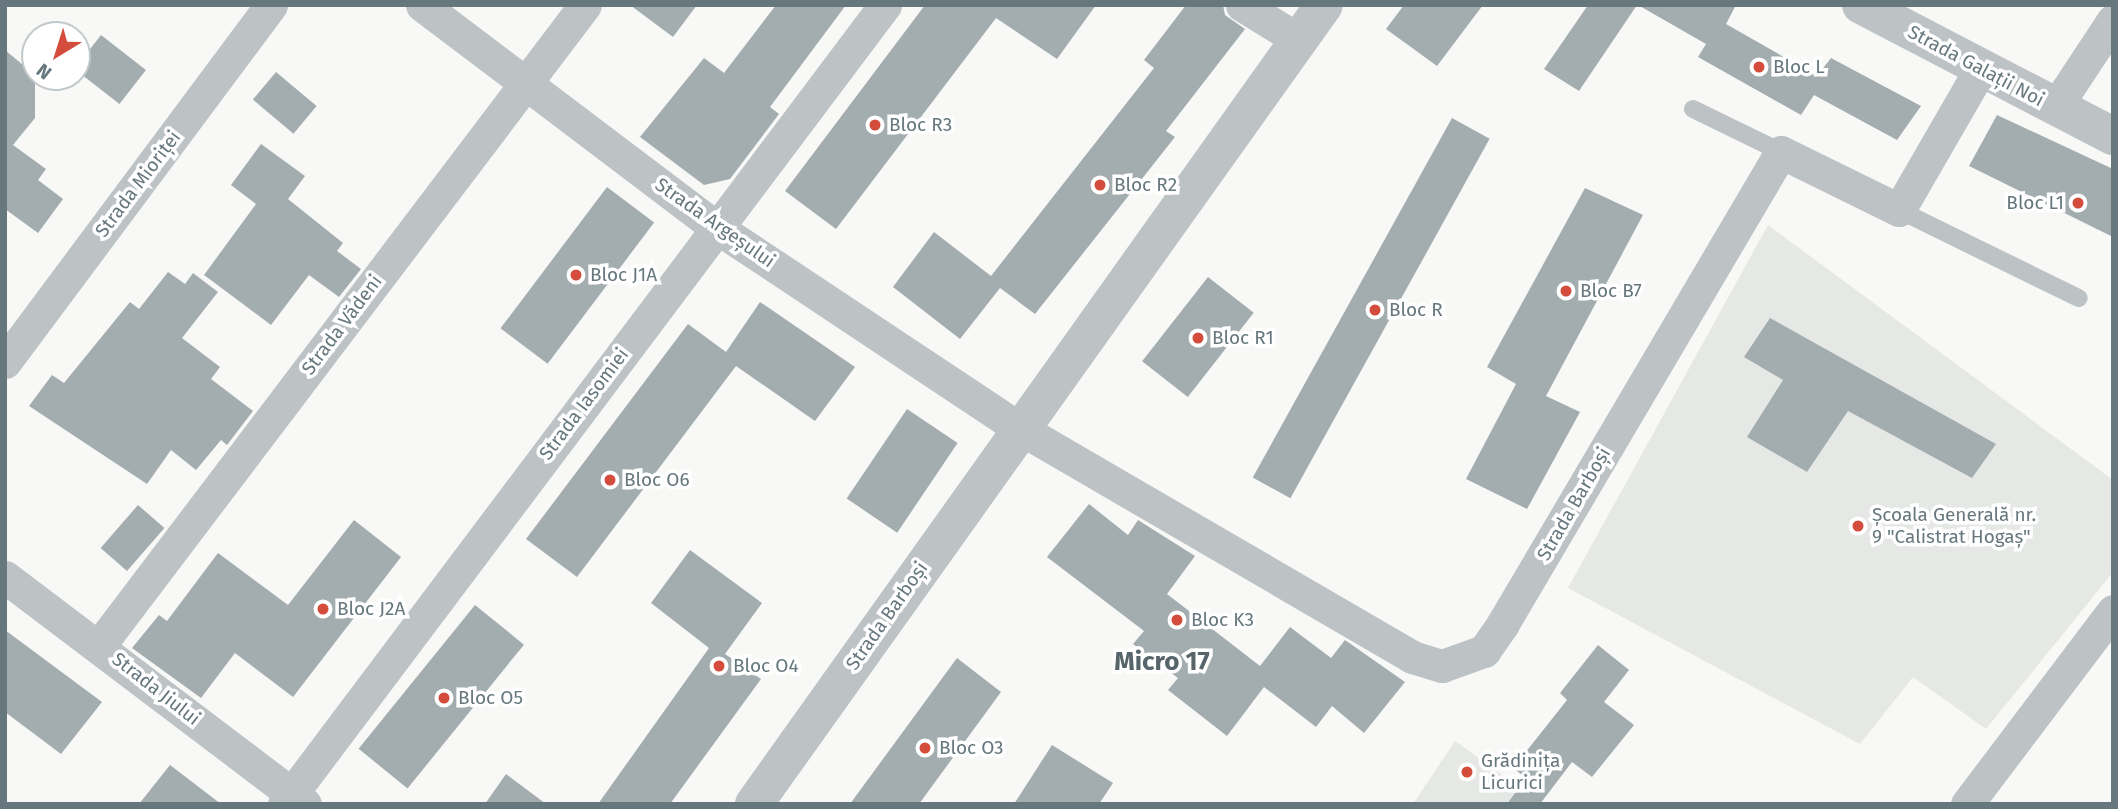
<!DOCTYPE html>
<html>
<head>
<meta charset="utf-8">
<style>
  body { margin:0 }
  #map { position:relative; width:2118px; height:809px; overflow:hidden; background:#f8f8f6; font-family:"Fira Sans",sans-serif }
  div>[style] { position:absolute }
  .built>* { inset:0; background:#e6e8e6 }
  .building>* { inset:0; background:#a3adb0; transform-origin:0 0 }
  .service>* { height:18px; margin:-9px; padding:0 9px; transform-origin:9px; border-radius:9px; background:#bdc3c5 }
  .minor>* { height:33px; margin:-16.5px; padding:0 16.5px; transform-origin:16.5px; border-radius:16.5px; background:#bdc3c5 }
  .tertiary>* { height:38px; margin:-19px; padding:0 19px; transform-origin:19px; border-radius:19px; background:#bdc3c5 }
  .dots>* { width:19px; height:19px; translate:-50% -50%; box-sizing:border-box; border:4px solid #fff; border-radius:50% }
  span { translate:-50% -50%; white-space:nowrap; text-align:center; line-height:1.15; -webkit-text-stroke:7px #fff; paint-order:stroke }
  .street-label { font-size:19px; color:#66777e }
  .poi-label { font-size:19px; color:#66777e }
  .left { translate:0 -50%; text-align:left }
  .right { translate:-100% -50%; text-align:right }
  .district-label { font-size:26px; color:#57646a; font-weight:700 }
  .frame { position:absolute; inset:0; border:7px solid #66777e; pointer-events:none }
  .north { position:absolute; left:21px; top:21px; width:70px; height:70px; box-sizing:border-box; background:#fff; border:2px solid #c2c9cb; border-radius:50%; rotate:218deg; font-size:19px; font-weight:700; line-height:28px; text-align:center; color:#66777e }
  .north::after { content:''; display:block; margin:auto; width:24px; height:32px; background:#d34c3c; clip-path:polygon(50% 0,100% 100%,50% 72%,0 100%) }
</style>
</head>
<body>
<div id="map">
  <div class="built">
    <i style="clip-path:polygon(1768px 225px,2113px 480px,2113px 572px,1986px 729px,1913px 677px,1860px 744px,1568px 588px)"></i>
    <i style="clip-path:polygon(1455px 741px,1543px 804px,1413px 804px)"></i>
  </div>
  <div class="building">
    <i style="clip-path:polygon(630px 5px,697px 5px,673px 37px)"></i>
    <i style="clip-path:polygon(776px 5px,846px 5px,770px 107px,779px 114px,730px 179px,704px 185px,640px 137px,704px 58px,724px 73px)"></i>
    <i style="clip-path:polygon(925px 5px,1096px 5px,1057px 59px,996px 18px,836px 229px,785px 191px)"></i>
    <i style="clip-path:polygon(1186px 5px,1223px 5px,1225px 15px,1245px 29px,1166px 131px,1175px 137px,1035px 314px,1000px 288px,960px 339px,893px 287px,934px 232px,991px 276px,1154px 68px,1144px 60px)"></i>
    <i style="clip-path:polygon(1404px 5px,1483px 5px,1437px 66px,1386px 29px)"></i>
    <i style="clip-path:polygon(1588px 5px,1637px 5px,1579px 91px,1544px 69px)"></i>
    <i style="clip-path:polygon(1638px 5px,1736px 5px,1726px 24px,1817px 76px,1831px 58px,1921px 106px,1897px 140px,1814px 95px,1801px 115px,1698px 57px,1706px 44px)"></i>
    <i style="left:101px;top:35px;width:57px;height:43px;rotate:38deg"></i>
    <i style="clip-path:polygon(5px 50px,35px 75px,35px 118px,13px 145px,46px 169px,38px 180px,63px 199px,38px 233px,5px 209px)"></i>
    <i style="left:276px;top:72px;width:53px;height:36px;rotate:40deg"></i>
    <i style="clip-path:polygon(1997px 115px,2113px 169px,2113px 237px,1969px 166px)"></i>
    <i style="left:1452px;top:118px;width:43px;height:411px;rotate:29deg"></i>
    <i style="clip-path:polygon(261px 144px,305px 176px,288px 199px,343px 243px,337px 251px,361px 269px,339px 297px,309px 275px,271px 325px,204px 275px,256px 204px,231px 185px)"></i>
    <i style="left:607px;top:187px;width:59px;height:177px;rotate:37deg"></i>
    <i style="clip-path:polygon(1585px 188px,1643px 215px,1546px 396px,1580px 412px,1527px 509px,1466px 479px,1516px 384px,1487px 367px)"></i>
    <i style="clip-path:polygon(168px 272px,185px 284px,193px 273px,218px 292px,182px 338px,220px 367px,211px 379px,253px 411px,227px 445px,221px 440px,196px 470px,171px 450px,147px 484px,29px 406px,52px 375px,64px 383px,130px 302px,139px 309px)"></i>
    <i style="left:1208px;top:277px;width:58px;height:107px;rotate:38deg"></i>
    <i style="clip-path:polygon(760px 302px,855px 367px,815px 421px,736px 366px,577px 577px,526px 539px,688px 324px,726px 352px)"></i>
    <i style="clip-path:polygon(1770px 318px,1996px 444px,1972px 478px,1848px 411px,1807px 472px,1747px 437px,1783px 380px,1744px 357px)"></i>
    <i style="left:907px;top:409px;width:61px;height:108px;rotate:34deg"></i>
    <i style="clip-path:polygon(1089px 504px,1128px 535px,1138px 520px,1195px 556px,1167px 594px,1260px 666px,1290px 627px,1331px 658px,1345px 640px,1405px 682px,1364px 733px,1332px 706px,1316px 727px,1264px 687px,1227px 736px,1168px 690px,1178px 678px,1133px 644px,1144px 631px,1047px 557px)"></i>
    <i style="left:138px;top:505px;width:35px;height:57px;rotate:41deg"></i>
    <i style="clip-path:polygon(354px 520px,401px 557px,293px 697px,235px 653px,201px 698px,132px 648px,159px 615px,167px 621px,218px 553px,288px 605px)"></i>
    <i style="clip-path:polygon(690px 550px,762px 603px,725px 654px,761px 679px,670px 804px,598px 804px,709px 648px,651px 603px)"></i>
    <i style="left:475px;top:605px;width:63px;height:185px;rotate:39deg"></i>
    <i style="clip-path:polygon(5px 630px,102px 702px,61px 754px,5px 712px)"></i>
    <i style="clip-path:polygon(1598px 645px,1629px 670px,1604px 702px,1634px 725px,1592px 777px,1572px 762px,1540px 804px,1507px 804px,1526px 778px,1513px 768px,1567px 700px,1560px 693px)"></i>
    <i style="clip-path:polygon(957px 658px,1001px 692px,919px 804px,850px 804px)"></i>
    <i style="clip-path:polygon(1052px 745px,1113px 783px,1099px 804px,1014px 804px)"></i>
    <i style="clip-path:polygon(170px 765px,221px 804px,139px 804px)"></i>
    <i style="clip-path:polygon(506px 774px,546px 804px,485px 804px)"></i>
  </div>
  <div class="service">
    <i style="left:1693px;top:109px;width:98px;rotate:26deg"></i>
    <i style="left:1899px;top:210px;width:200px;rotate:26.1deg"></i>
  </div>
  <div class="minor">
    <i style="left:422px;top:5px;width:368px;rotate:37.1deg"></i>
    <i style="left:716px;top:227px;width:364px;rotate:33.6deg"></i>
    <i style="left:1019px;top:428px;width:455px;rotate:30.2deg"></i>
    <i style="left:1412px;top:657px;width:31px;rotate:17deg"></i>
    <i style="left:1442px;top:666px;width:45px;rotate:-19.7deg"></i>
    <i style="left:1484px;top:651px;width:32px;rotate:-55deg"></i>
    <i style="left:1502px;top:625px;width:549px;rotate:-59.47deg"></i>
    <i style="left:1781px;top:152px;width:131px;rotate:26.2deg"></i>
    <i style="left:1899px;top:210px;width:164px;rotate:-60deg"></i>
    <i style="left:1242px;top:5px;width:67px;rotate:31.6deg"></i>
    <i style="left:2055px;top:108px;width:105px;rotate:-56.6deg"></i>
    <i style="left:5px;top:362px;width:445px;rotate:-53.3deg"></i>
    <i style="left:5px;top:577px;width:376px;rotate:37.1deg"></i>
    <i style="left:99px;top:646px;width:804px;rotate:-52.83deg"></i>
    <i style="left:284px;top:804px;width:1000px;rotate:-53.05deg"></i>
    <i style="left:1967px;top:804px;width:242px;rotate:-52.9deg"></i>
  </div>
  <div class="tertiary">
    <i style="left:1861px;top:5px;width:284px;rotate:27.5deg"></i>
    <i style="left:754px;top:804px;width:981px;rotate:-54.5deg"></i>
  </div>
  <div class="dots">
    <i style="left:1759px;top:67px;background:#d34c3c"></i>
    <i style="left:875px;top:125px;background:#d34c3c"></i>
    <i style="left:1100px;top:185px;background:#d34c3c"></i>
    <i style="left:2078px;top:203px;background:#d34c3c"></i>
    <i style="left:576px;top:275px;background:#d34c3c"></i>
    <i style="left:1566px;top:291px;background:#d34c3c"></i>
    <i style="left:1375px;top:310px;background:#d34c3c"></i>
    <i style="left:1198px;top:338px;background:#d34c3c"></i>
    <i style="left:610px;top:480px;background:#d34c3c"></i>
    <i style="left:1858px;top:526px;background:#d34c3c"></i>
    <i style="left:323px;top:609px;background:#d34c3c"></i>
    <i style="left:1177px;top:620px;background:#d34c3c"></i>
    <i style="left:719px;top:666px;background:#d34c3c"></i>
    <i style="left:444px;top:698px;background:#d34c3c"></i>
    <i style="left:925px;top:748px;background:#d34c3c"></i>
    <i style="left:1467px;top:772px;background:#d34c3c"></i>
  </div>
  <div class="street-label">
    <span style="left:1976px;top:66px;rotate:28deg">Strada Galații Noi</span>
    <span style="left:138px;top:184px;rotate:-53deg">Strada Mioriței</span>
    <span style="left:715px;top:223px;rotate:35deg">Strada Argeșului</span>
    <span style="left:342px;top:325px;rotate:-53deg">Strada Vădeni</span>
    <span style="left:584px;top:404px;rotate:-53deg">Strada Iasomiei</span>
    <span style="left:1574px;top:504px;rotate:-60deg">Strada Barboși</span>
    <span style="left:887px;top:616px;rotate:-55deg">Strada Barboși</span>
    <span style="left:156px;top:689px;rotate:38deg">Strada Jiului</span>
  </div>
  <div class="poi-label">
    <span class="left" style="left:1773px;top:67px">Bloc L</span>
    <span class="left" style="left:889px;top:125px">Bloc R3</span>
    <span class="left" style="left:1114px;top:185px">Bloc R2</span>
    <span class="right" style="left:2064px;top:203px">Bloc L1</span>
    <span class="left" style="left:590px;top:275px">Bloc J1A</span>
    <span class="left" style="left:1580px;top:291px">Bloc B7</span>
    <span class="left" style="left:1389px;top:310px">Bloc R</span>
    <span class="left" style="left:1212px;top:338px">Bloc R1</span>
    <span class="left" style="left:624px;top:480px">Bloc O6</span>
    <span class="left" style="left:1872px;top:526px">Școala Generală nr.<br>9 "Calistrat Hogaș"</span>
    <span class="left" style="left:337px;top:609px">Bloc J2A</span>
    <span class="left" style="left:1191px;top:620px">Bloc K3</span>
    <span class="left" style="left:733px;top:666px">Bloc O4</span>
    <span class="left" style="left:458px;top:698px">Bloc O5</span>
    <span class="left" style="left:939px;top:748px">Bloc O3</span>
    <span class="left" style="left:1481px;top:772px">Grădinița<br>Licurici</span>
  </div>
  <div class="district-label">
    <span style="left:1162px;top:662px">Micro 17</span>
  </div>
  <div class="frame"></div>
  <div class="north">N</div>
</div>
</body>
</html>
